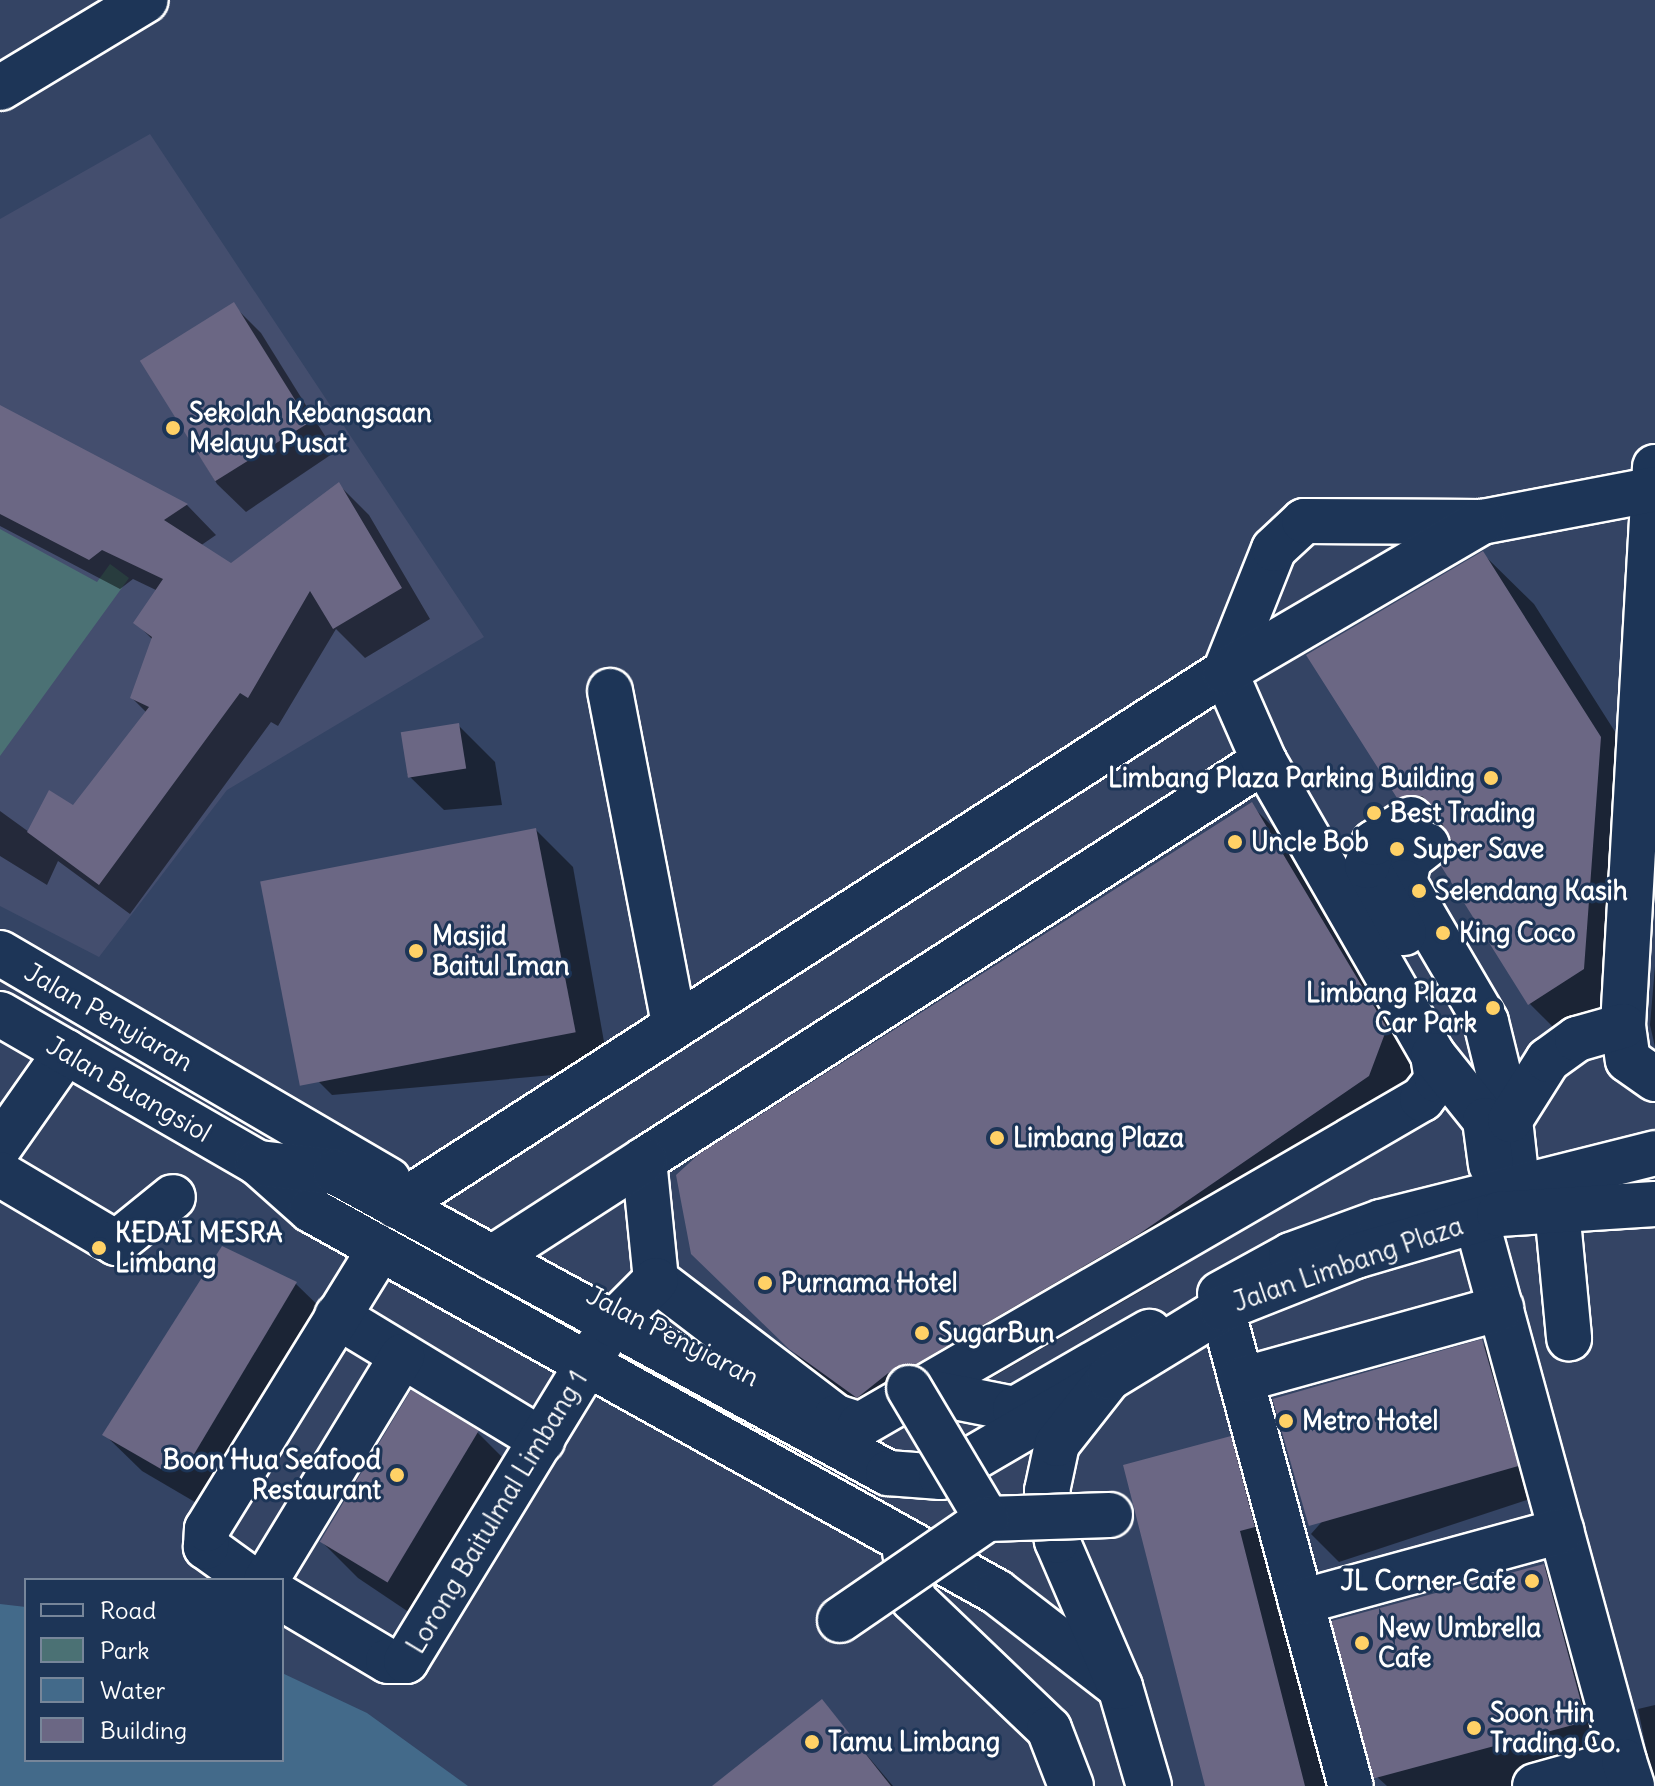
<!DOCTYPE html>
<html>
<head>
<meta charset="utf-8">
<style>
  body { margin:0 }
  #map { position:relative; width:1655px; height:1786px; overflow:hidden; background:#344464; font-family:Delius,sans-serif }
  div>[style] { position:absolute }
  .built>* { inset:0; background:#444e6e }
  .green>* { inset:0; background:#4b7174 }
  .water>* { inset:0; background:#436a8a }
  .shadow>* { inset:0; background:#0007 }
  .building>* { inset:0; background:#6b6784; transform-origin:0 0 }
  .roads { filter:drop-shadow(2px 0 #fff) drop-shadow(-2px 0 #fff) drop-shadow(0 2px #fff) drop-shadow(0 -2px #fff) }
  .minor>* { height:44px; margin:-22px; padding:0 22px; transform-origin:22px; border-radius:22px; background:#1d3557 }
  .major>* { height:44px; margin:-22px; padding:0 22px; transform-origin:22px; border-radius:22px; background:#1d3557 }
  .highway>* { height:44px; margin:-22px; padding:0 22px; transform-origin:22px; border-radius:22px; background:#1d3557 }
  .bridges { filter:drop-shadow(2px 0 #fff) drop-shadow(-2px 0 #fff) drop-shadow(0 2px #fff) drop-shadow(0 -2px #fff) }
  .minor-bridge>* { height:44px; margin:-22px; padding:0 22px; transform-origin:22px; border-radius:22px; background:#1d3557 }
  .dots>* { width:22px; height:22px; translate:-50% -50%; box-sizing:border-box; border:4px solid #1d3557; border-radius:50% }
  span { translate:-50% -50%; white-space:nowrap; text-align:center; line-height:1.15; -webkit-text-stroke:6px #1d3557; paint-order:stroke }
  .poi-label { font-size:26px; color:#fff; font-weight:700 }
  .left { translate:0 -50%; text-align:left }
  .right { translate:-100% -50%; text-align:right }
  .street-label { font-size:26px; color:#fff }
  .legend { position:absolute; left:24px; top:1578px; width:260px; height:184px; box-sizing:border-box; background:#1d3557; border:2px solid #77869a; margin:0; padding:10px 14px; list-style:none; font-size:24px; color:#fff }
  .legend li { display:flex; align-items:center; gap:16px; height:40px }
  .legend b { width:40px; border:2px solid #77869a }
</style>
</head>
<body>
<div id="map">
  <div class="built">
    <i style="clip-path:polygon(150px 134px,484px 637px,227px 790px,99px 957px,0 906px,0 219px)"></i>
  </div>
  <div class="green">
    <i style="clip-path:polygon(0 529px,97px 582px,110px 564px,129px 578px,0 756px)"></i>
  </div>
  <div class="water">
    <i style="clip-path:polygon(0 1604px,26px 1607px,26px 1760px,282px 1760px,282px 1673px,367px 1713px,468px 1786px,0 1786px)"></i>
  </div>
  <div class="shadow">
    <i style="clip-path:polygon(233px 305px,261px 333px,335px 452px,246px 512px,217px 484px,146px 367px)"></i>
    <i style="clip-path:polygon(0 407px,187px 505px,216px 535px,200px 546px,231px 566px,339px 485px,369px 515px,430px 619px,365px 658px,336px 629px,278px 726px,271px 722px,130px 914px,58px 861px,47px 885px,0 856px,0 811px,29px 832px,74px 807px,147px 713px,132px 698px,153px 640px,136px 623px,158px 591px,133px 579px,120px 589px,0 526px)"></i>
    <i style="clip-path:polygon(1482px 553px,1534px 604px,1652px 790px,1635px 1021px,1581px 1055px,1530px 1004px,1451px 848px,1399px 797px)"></i>
    <i style="clip-path:polygon(458px 725px,495px 762px,502px 805px,444px 810px,407px 774px)"></i>
    <i style="clip-path:polygon(1251px 805px,1288px 842px,1423px 1066px,1405px 1112px,1176px 1271px,953px 1400px,934px 1402px,895px 1433px,828px 1386px,727px 1286px)"></i>
    <i style="clip-path:polygon(536px 830px,573px 867px,609px 1070px,332px 1095px,295px 1058px)"></i>
    <i style="clip-path:polygon(1655px 966px,1655px 1047px,1650px 1025px)"></i>
    <i style="clip-path:polygon(222px 1249px,296px 1284px,333px 1320px,200px 1505px,142px 1471px,105px 1435px)"></i>
    <i style="clip-path:polygon(1481px 1342px,1509px 1370px,1545px 1494px,1339px 1562px,1311px 1534px)"></i>
    <i style="clip-path:polygon(477px 1432px,514px 1469px,422px 1621px,358px 1578px,321px 1541px)"></i>
    <i style="clip-path:polygon(1230px 1439px,1267px 1475px,1331px 1786px,1207px 1786px)"></i>
    <i style="clip-path:polygon(1544px 1566px,1580px 1603px,1623px 1758px,1515px 1786px,1387px 1786px,1376px 1776px)"></i>
    <i style="clip-path:polygon(822px 1702px,893px 1786px,715px 1786px)"></i>
    <i style="clip-path:polygon(1655px 1705px,1655px 1786px,1654px 1786px,1638px 1709px)"></i>
  </div>
  <div class="building">
    <i style="left:234px;top:302px;width:142px;height:111px;rotate:58deg"></i>
    <i style="clip-path:polygon(0 405px,188px 504px,164px 520px,231px 563px,339px 482px,402px 588px,333px 629px,310px 591px,248px 698px,240px 693px,99px 885px,27px 832px,49px 790px,73px 805px,149px 707px,130px 698px,152px 637px,133px 623px,163px 579px,102px 550px,89px 560px,0 514px)"></i>
    <i style="clip-path:polygon(1483px 551px,1601px 737px,1584px 969px,1528px 1005px,1441px 866px,1452px 841px,1432px 806px,1422px 796px,1397px 798px,1306px 655px)"></i>
    <i style="left:459px;top:723px;width:46px;height:59px;rotate:81deg"></i>
    <i style="clip-path:polygon(1252px 802px,1387px 1028px,1369px 1076px,1139px 1234px,916px 1364px,897px 1366px,857px 1398px,789px 1349px,691px 1254px,676px 1175px,699px 1154px)"></i>
    <i style="left:536px;top:828px;width:208px;height:281px;rotate:79deg"></i>
    <i style="clip-path:polygon(222px 1246px,297px 1282px,187px 1466px,161px 1469px,102px 1435px)"></i>
    <i style="left:1482px;top:1339px;width:132px;height:218px;rotate:74deg"></i>
    <i style="left:411px;top:1390px;width:79px;height:177px;rotate:31deg"></i>
    <i style="clip-path:polygon(1231px 1436px,1255px 1527px,1240px 1531px,1305px 1786px,1205px 1786px,1123px 1465px)"></i>
    <i style="left:1544px;top:1564px;width:163px;height:221px;rotate:75deg"></i>
    <i style="clip-path:polygon(822px 1699px,891px 1786px,712px 1786px)"></i>
  </div>
  <div class="roads">
    <div class="minor">
      <i style="left:0;top:88px;width:170px;rotate:-31.1deg"></i>
      <i style="left:1655px;top:467px;width:560px;rotate:93.28deg"></i>
      <i style="left:1623px;top:1026px;width:34px;rotate:82deg"></i>
      <i style="left:1628px;top:1060px;width:33px;rotate:35deg"></i>
      <i style="left:610px;top:691px;width:339px;rotate:79.1deg"></i>
      <i style="left:1264px;top:761px;width:737px;rotate:147.24deg"></i>
      <i style="left:644px;top:1160px;width:121px;rotate:84.3deg"></i>
      <i style="left:656px;top:1280px;width:226px;rotate:37.3deg"></i>
      <i style="left:836px;top:1417px;width:25px;rotate:18deg"></i>
      <i style="left:860px;top:1425px;width:650px;rotate:-30.12deg"></i>
      <i style="left:1422px;top:1099px;width:24px;rotate:-52deg"></i>
      <i style="left:1437px;top:1080px;width:25px;rotate:-99deg"></i>
      <i style="left:1433px;top:1055px;width:339px;rotate:-119.9deg"></i>
      <i style="left:1264px;top:761px;width:97px;rotate:-113.7deg"></i>
      <i style="left:1225px;top:672px;width:132px;rotate:-68.3deg"></i>
      <i style="left:1274px;top:549px;width:41px;rotate:-43deg"></i>
      <i style="left:1304px;top:521px;width:178px;rotate:0.3deg"></i>
      <i style="left:1482px;top:522px;width:176px;rotate:-10.8deg"></i>
      <i style="left:1427px;top:845px;width:23px;rotate:142deg"></i>
      <i style="left:1409px;top:859px;width:24px;rotate:102deg"></i>
      <i style="left:1404px;top:882px;width:162px;rotate:59.6deg"></i>
      <i style="left:1486px;top:1022px;width:101px;rotate:76.2deg"></i>
      <i style="left:1510px;top:1120px;width:92px;rotate:83.7deg"></i>
      <i style="left:1404px;top:933px;width:77px;rotate:-118.9deg"></i>
      <i style="left:1367px;top:866px;width:24px;rotate:-73deg"></i>
      <i style="left:1374px;top:843px;width:44px;rotate:-33deg"></i>
      <i style="left:0;top:953px;width:450px;rotate:30.3deg"></i>
      <i style="left:1433px;top:1055px;width:83px;rotate:51.3deg"></i>
      <i style="left:1485px;top:1120px;width:45px;rotate:82.4deg"></i>
      <i style="left:1510px;top:1120px;width:71px;rotate:-57.7deg"></i>
      <i style="left:1548px;top:1060px;width:36px;rotate:-36deg"></i>
      <i style="left:1577px;top:1039px;width:48px;rotate:-15.8deg"></i>
      <i style="left:0;top:1146px;width:115px;rotate:-54.9deg"></i>
      <i style="left:0;top:1174px;width:135px;rotate:30.7deg"></i>
      <i style="left:116px;top:1243px;width:73px;rotate:-38.9deg"></i>
      <i style="left:396px;top:1206px;width:986px;rotate:-32.79deg"></i>
      <i style="left:1225px;top:672px;width:298px;rotate:-30.3deg"></i>
      <i style="left:1557px;top:1210px;width:129px;rotate:84.6deg"></i>
      <i style="left:1476px;top:1219px;width:562px;rotate:74.73deg"></i>
      <i style="left:492px;top:1258px;width:181px;rotate:-32.8deg"></i>
      <i style="left:1220px;top:1294px;width:81px;rotate:-28.8deg"></i>
      <i style="left:1291px;top:1255px;width:96px;rotate:-20.1deg"></i>
      <i style="left:1381px;top:1222px;width:283px;rotate:-14.1deg"></i>
      <i style="left:1222px;top:1309px;width:494px;rotate:74.9deg"></i>
      <i style="left:337px;top:1316px;width:240px;rotate:31.2deg"></i>
      <i style="left:1241px;top:1380px;width:270px;rotate:-15.5deg"></i>
      <i style="left:909px;top:1388px;width:108px;rotate:11.2deg"></i>
      <i style="left:1015px;top:1409px;width:155px;rotate:-29.9deg"></i>
      <i style="left:903px;top:1540px;width:60px;rotate:80.4deg"></i>
      <i style="left:913px;top:1599px;width:188px;rotate:43.7deg"></i>
      <i style="left:1049px;top:1729px;width:61px;rotate:68.9deg"></i>
      <i style="left:252px;top:1580px;width:57px;rotate:-144.3deg"></i>
      <i style="left:206px;top:1547px;width:18px;rotate:-87deg"></i>
      <i style="left:207px;top:1529px;width:329px;rotate:-58.3deg"></i>
      <i style="left:266px;top:1580px;width:262px;rotate:-58.7deg"></i>
      <i style="left:282px;top:1598px;width:123px;rotate:30.7deg"></i>
      <i style="left:388px;top:1661px;width:18px"></i>
      <i style="left:406px;top:1661px;width:395px;rotate:-58.6deg"></i>
      <i style="left:612px;top:1324px;width:62px;rotate:-45deg"></i>
      <i style="left:1301px;top:1602px;width:270px;rotate:-15.3deg"></i>
      <i style="left:1535px;top:1786px;width:92px;rotate:-15.7deg"></i>
      <i style="left:1624px;top:1761px;width:26px;rotate:72deg"></i>
    </div>
    <div class="major">
      <i style="left:0;top:1014px;width:298px;rotate:30deg"></i>
      <i style="left:258px;top:1163px;width:71px;rotate:41.6deg"></i>
      <i style="left:311px;top:1210px;width:785px;rotate:29.11deg"></i>
      <i style="left:997px;top:1592px;width:155px;rotate:37.7deg"></i>
      <i style="left:258px;top:1163px;width:78px;rotate:6.7deg"></i>
      <i style="left:335px;top:1172px;width:630px;rotate:28.56deg"></i>
      <i style="left:888px;top:1473px;width:53px;rotate:4.3deg"></i>
      <i style="left:941px;top:1477px;width:192px;rotate:-30.3deg"></i>
    </div>
    <div class="highway">
      <i style="left:1149px;top:1786px;width:103px;rotate:-106.3deg"></i>
      <i style="left:1120px;top:1687px;width:159px;rotate:-113.3deg"></i>
      <i style="left:1057px;top:1541px;width:51px;rotate:-101.3deg"></i>
      <i style="left:1047px;top:1491px;width:48px;rotate:-78deg"></i>
      <i style="left:1057px;top:1444px;width:84px;rotate:-51.8deg"></i>
      <i style="left:1109px;top:1378px;width:132px;rotate:-31.4deg"></i>
      <i style="left:1222px;top:1309px;width:144px;rotate:-21.6deg"></i>
      <i style="left:1356px;top:1256px;width:149px;rotate:-16.4deg"></i>
      <i style="left:1499px;top:1214px;width:156px;rotate:-3.7deg"></i>
    </div>
  </div>
  <div class="bridges">
    <div class="minor-bridge">
      <i style="left:909px;top:1388px;width:152px;rotate:59.2deg"></i>
      <i style="left:987px;top:1519px;width:123px;rotate:-1.9deg"></i>
      <i style="left:840px;top:1620px;width:178px;rotate:-34.5deg"></i>
    </div>
  </div>
  <div class="dots">
    <i style="left:173px;top:428px;background:#ffd166"></i>
    <i style="left:1491px;top:778px;background:#ffd166"></i>
    <i style="left:1374px;top:813px;background:#ffd166"></i>
    <i style="left:1235px;top:842px;background:#ffd166"></i>
    <i style="left:1397px;top:849px;background:#ffd166"></i>
    <i style="left:1419px;top:891px;background:#ffd166"></i>
    <i style="left:1443px;top:933px;background:#ffd166"></i>
    <i style="left:416px;top:951px;background:#ffd166"></i>
    <i style="left:1493px;top:1008px;background:#ffd166"></i>
    <i style="left:997px;top:1138px;background:#ffd166"></i>
    <i style="left:99px;top:1248px;background:#ffd166"></i>
    <i style="left:765px;top:1283px;background:#ffd166"></i>
    <i style="left:922px;top:1333px;background:#ffd166"></i>
    <i style="left:1286px;top:1421px;background:#ffd166"></i>
    <i style="left:397px;top:1475px;background:#ffd166"></i>
    <i style="left:1532px;top:1581px;background:#ffd166"></i>
    <i style="left:1362px;top:1643px;background:#ffd166"></i>
    <i style="left:1474px;top:1728px;background:#ffd166"></i>
    <i style="left:812px;top:1742px;background:#ffd166"></i>
  </div>
  <div class="poi-label">
    <span class="left" style="left:189px;top:428px">Sekolah Kebangsaan<br>Melayu Pusat</span>
    <span class="right" style="left:1475px;top:778px">Limbang Plaza Parking Building</span>
    <span class="left" style="left:1390px;top:813px">Best Trading</span>
    <span class="left" style="left:1251px;top:842px">Uncle Bob</span>
    <span class="left" style="left:1413px;top:849px">Super Save</span>
    <span class="left" style="left:1435px;top:891px">Selendang Kasih</span>
    <span class="left" style="left:1459px;top:933px">King Coco</span>
    <span class="left" style="left:432px;top:951px">Masjid<br>Baitul Iman</span>
    <span class="right" style="left:1477px;top:1008px">Limbang Plaza<br>Car Park</span>
    <span class="left" style="left:1013px;top:1138px">Limbang Plaza</span>
    <span class="left" style="left:115px;top:1248px">KEDAI MESRA<br>Limbang</span>
    <span class="left" style="left:781px;top:1283px">Purnama Hotel</span>
    <span class="left" style="left:938px;top:1333px">SugarBun</span>
    <span class="left" style="left:1302px;top:1421px">Metro Hotel</span>
    <span class="right" style="left:381px;top:1475px">Boon Hua Seafood<br>Restaurant</span>
    <span class="right" style="left:1516px;top:1581px">JL Corner Cafe</span>
    <span class="left" style="left:1378px;top:1643px">New Umbrella<br>Cafe</span>
    <span class="left" style="left:1490px;top:1728px">Soon Hin<br>Trading Co.</span>
    <span class="left" style="left:828px;top:1742px">Tamu Limbang</span>
  </div>
  <div class="street-label">
    <span style="left:109px;top:1017px;rotate:30deg">Jalan Penyiaran</span>
    <span style="left:129px;top:1089px;rotate:30deg">Jalan Buangsiol</span>
    <span style="left:1348px;top:1264px;rotate:-19deg">Jalan Limbang Plaza</span>
    <span style="left:673px;top:1336px;rotate:27deg">Jalan Penyiaran</span>
    <span style="left:497px;top:1512px;rotate:-59deg">Lorong Baitulmal Limbang 1</span>
  </div>
  <ul class="legend">
  <li><b style="height:10px;background:#1d3557"></b>Road</li>
  <li><b style="height:22px;background:#4b7174"></b>Park</li>
  <li><b style="height:22px;background:#436a8a"></b>Water</li>
  <li><b style="height:22px;background:#6b6784"></b>Building</li>
  </ul>
</div>
</body>
</html>
